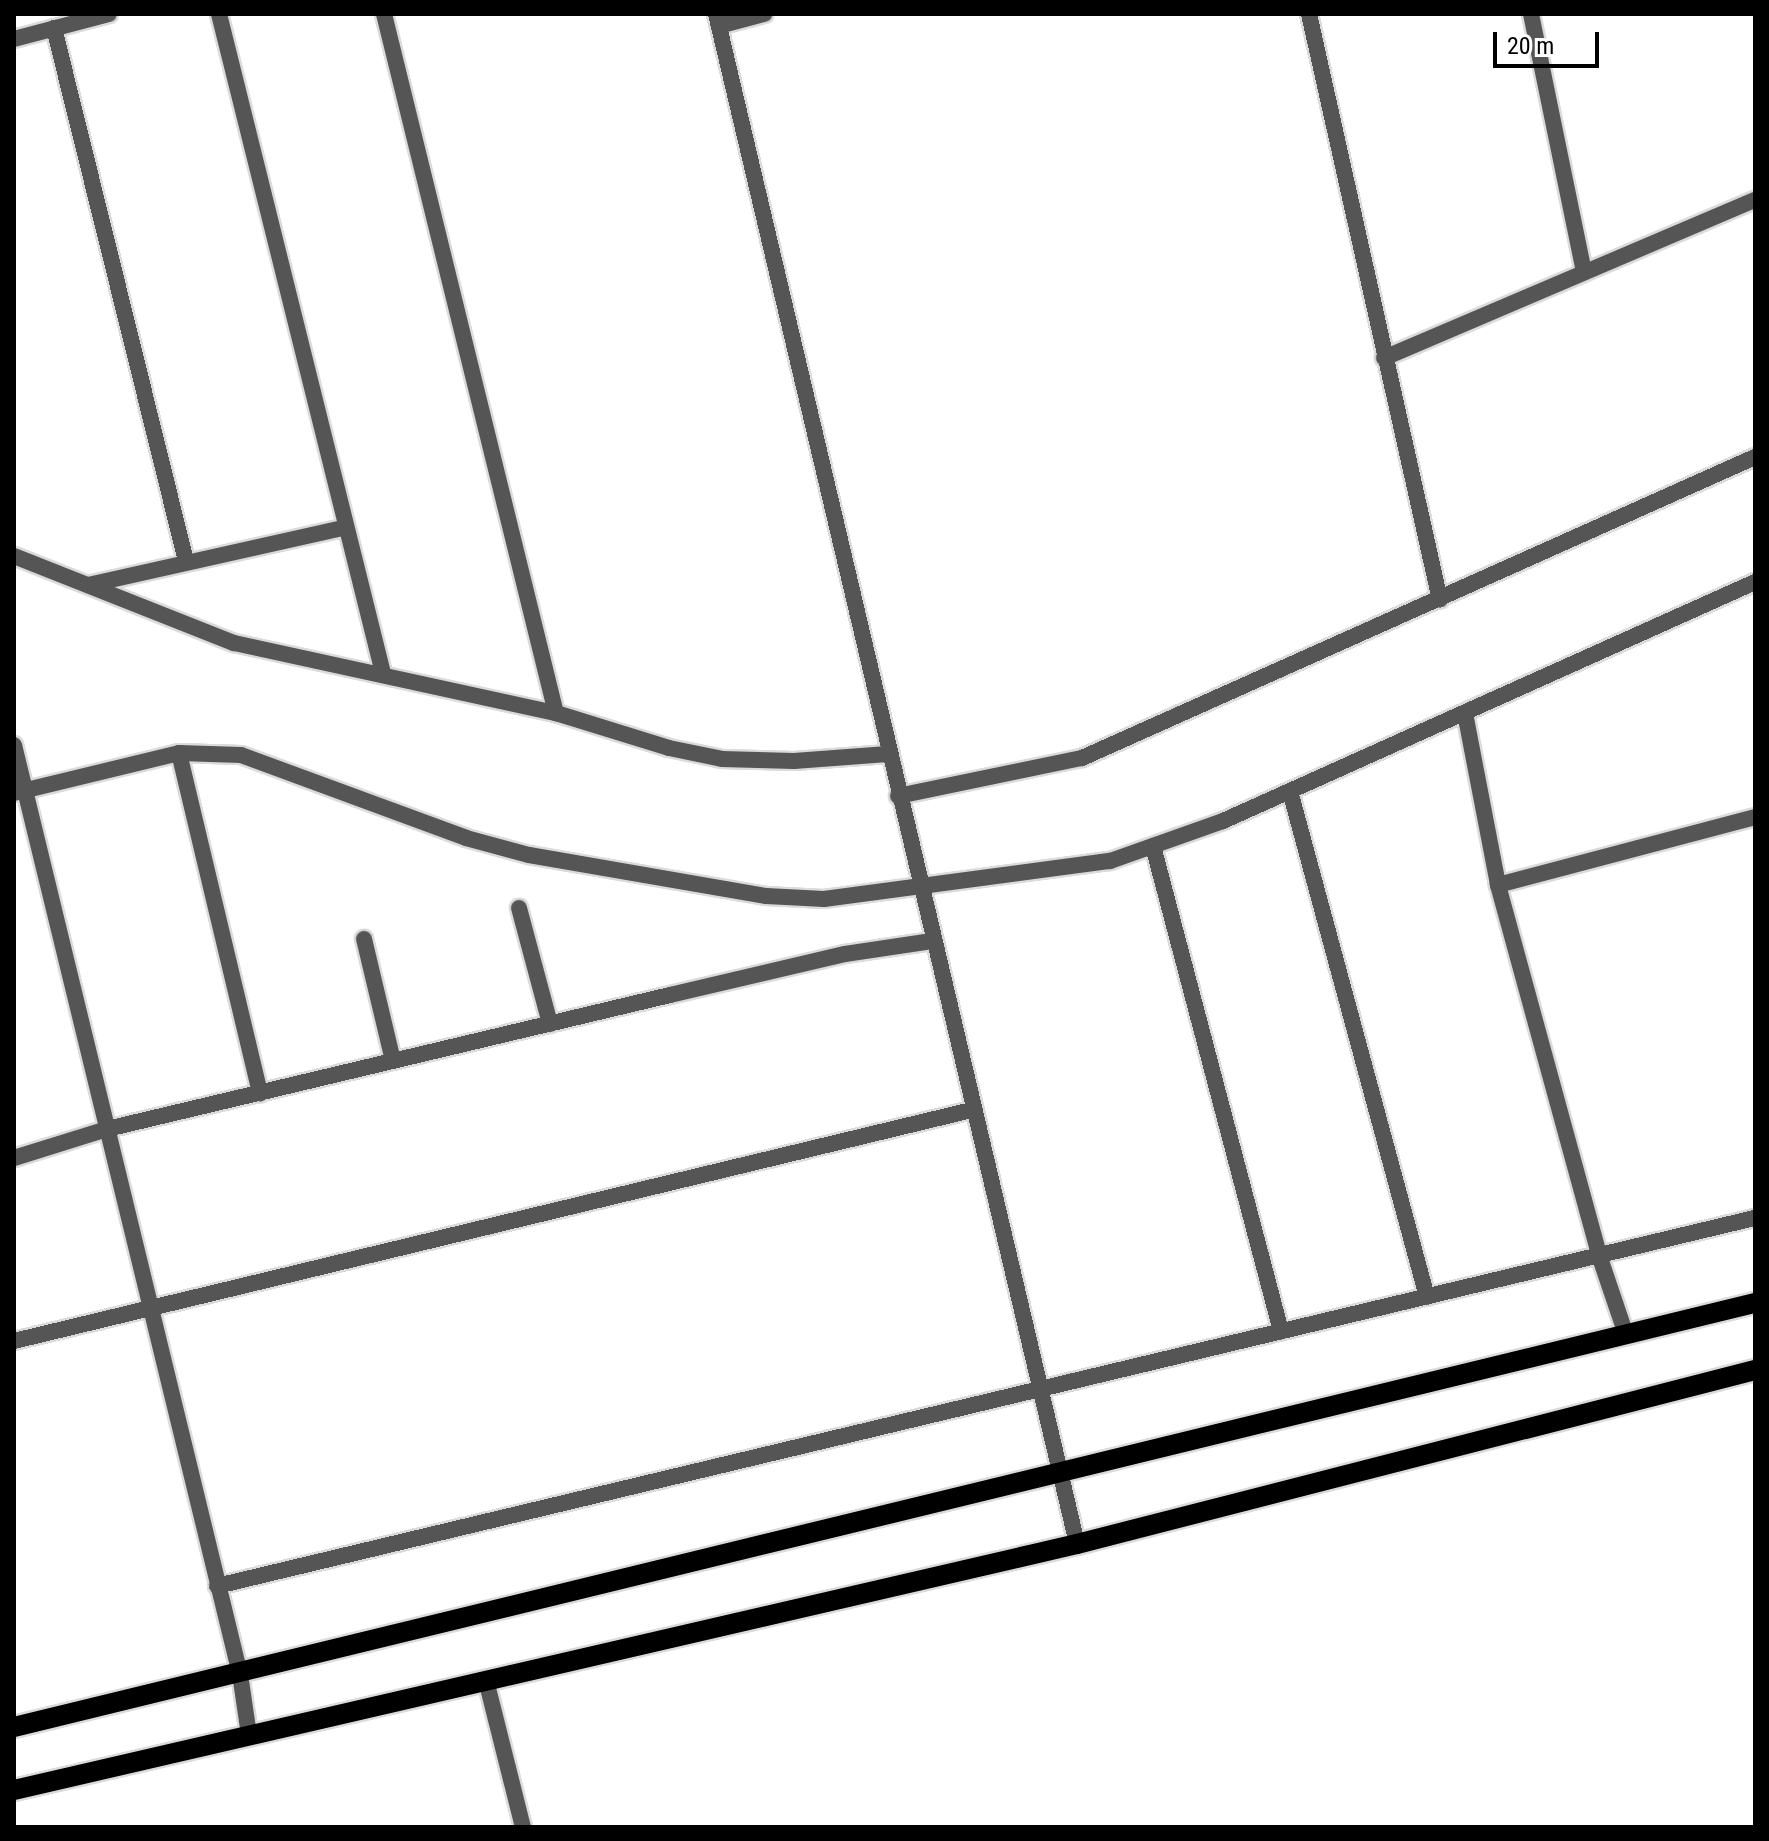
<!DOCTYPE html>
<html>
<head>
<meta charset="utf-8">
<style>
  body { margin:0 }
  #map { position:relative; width:1769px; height:1841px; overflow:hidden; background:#fff; font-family:"Roboto Condensed",sans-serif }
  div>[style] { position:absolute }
  .roads { filter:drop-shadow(2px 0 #dbdbdb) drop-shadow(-2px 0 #dbdbdb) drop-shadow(0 2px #dbdbdb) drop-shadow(0 -2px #dbdbdb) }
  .minor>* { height:16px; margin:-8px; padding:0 8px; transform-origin:8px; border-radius:8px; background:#555 }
  .tertiary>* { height:16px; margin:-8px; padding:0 8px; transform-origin:8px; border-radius:8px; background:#555 }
  .primary>* { height:20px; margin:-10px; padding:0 10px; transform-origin:10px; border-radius:10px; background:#000 }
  span { translate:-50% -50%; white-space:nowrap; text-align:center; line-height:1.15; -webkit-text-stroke:6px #fff; paint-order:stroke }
  .frame { position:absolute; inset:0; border:16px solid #000; pointer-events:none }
  .scale { position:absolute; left:1493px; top:32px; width:106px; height:36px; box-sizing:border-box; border:4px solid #000; border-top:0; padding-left:10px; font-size:24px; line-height:28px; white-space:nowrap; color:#000; -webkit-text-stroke:6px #fff; paint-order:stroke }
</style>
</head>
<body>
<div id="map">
  <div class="roads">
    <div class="minor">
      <i style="left:219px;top:14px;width:679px;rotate:76.03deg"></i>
      <i style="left:384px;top:14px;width:720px;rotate:76.18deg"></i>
      <i style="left:1309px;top:14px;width:600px;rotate:77.4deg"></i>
      <i style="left:1531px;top:14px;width:263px;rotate:78.4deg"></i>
      <i style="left:719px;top:26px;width:47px;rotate:-14.9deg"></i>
      <i style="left:54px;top:28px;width:549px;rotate:76.09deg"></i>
      <i style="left:14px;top:39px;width:98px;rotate:-14.7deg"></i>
      <i style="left:1384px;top:358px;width:403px;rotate:-23.1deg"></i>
      <i style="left:14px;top:556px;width:237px;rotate:21.6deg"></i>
      <i style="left:234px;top:643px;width:330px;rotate:12.3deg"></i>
      <i style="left:556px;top:713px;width:118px;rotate:17.2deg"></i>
      <i style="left:669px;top:748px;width:54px;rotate:11.7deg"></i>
      <i style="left:722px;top:759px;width:72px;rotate:1.6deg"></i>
      <i style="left:794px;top:761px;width:94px;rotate:-4.3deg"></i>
      <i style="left:88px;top:585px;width:261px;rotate:-12.6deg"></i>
      <i style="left:1465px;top:713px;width:175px;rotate:79.1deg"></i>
      <i style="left:1498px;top:885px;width:387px;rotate:74.7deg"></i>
      <i style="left:1600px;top:1258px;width:81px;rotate:71.3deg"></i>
      <i style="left:14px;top:745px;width:956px;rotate:76.33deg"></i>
      <i style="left:240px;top:1674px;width:62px;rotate:81.6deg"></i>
      <i style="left:179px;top:753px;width:350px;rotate:76.6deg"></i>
      <i style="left:1290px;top:791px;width:524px;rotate:74.85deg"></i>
      <i style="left:14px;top:793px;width:170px;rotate:-13.6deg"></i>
      <i style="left:179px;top:753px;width:62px;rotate:1.8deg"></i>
      <i style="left:241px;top:755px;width:240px;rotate:20.2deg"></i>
      <i style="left:466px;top:838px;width:65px;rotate:15.1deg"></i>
      <i style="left:529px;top:855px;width:241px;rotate:9.8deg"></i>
      <i style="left:766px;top:896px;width:58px;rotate:3deg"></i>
      <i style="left:824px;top:899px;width:289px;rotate:-7.6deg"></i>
      <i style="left:1110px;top:861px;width:120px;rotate:-19.5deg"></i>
      <i style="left:1223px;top:821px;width:583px;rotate:-24.19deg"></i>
      <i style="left:898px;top:796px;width:188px;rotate:-11.7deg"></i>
      <i style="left:1082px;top:758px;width:737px;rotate:-24.1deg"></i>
      <i style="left:1153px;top:846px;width:502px;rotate:75.22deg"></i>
      <i style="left:1498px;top:885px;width:266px;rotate:-14.8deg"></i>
      <i style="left:519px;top:908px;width:120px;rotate:75deg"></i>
      <i style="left:364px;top:939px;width:125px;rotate:76.6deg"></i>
      <i style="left:14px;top:1158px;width:97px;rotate:-17.3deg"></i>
      <i style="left:107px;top:1129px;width:579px;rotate:-13.39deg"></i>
      <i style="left:670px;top:995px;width:180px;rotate:-13.2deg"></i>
      <i style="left:845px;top:954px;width:88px;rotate:-8.5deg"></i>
      <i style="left:14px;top:1341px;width:985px;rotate:-13.56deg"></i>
      <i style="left:217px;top:1586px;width:1581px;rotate:-13.46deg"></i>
      <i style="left:486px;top:1680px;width:152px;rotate:75.9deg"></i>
    </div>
    <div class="tertiary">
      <i style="left:716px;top:14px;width:1572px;rotate:76.72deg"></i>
    </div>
    <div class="primary">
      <i style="left:14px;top:1727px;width:1792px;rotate:-13.69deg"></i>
      <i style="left:14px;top:1790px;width:1091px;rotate:-13.03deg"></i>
      <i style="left:1077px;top:1544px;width:700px;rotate:-14.39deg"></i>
    </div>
  </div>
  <div class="frame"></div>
  <div class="scale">20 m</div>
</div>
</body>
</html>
